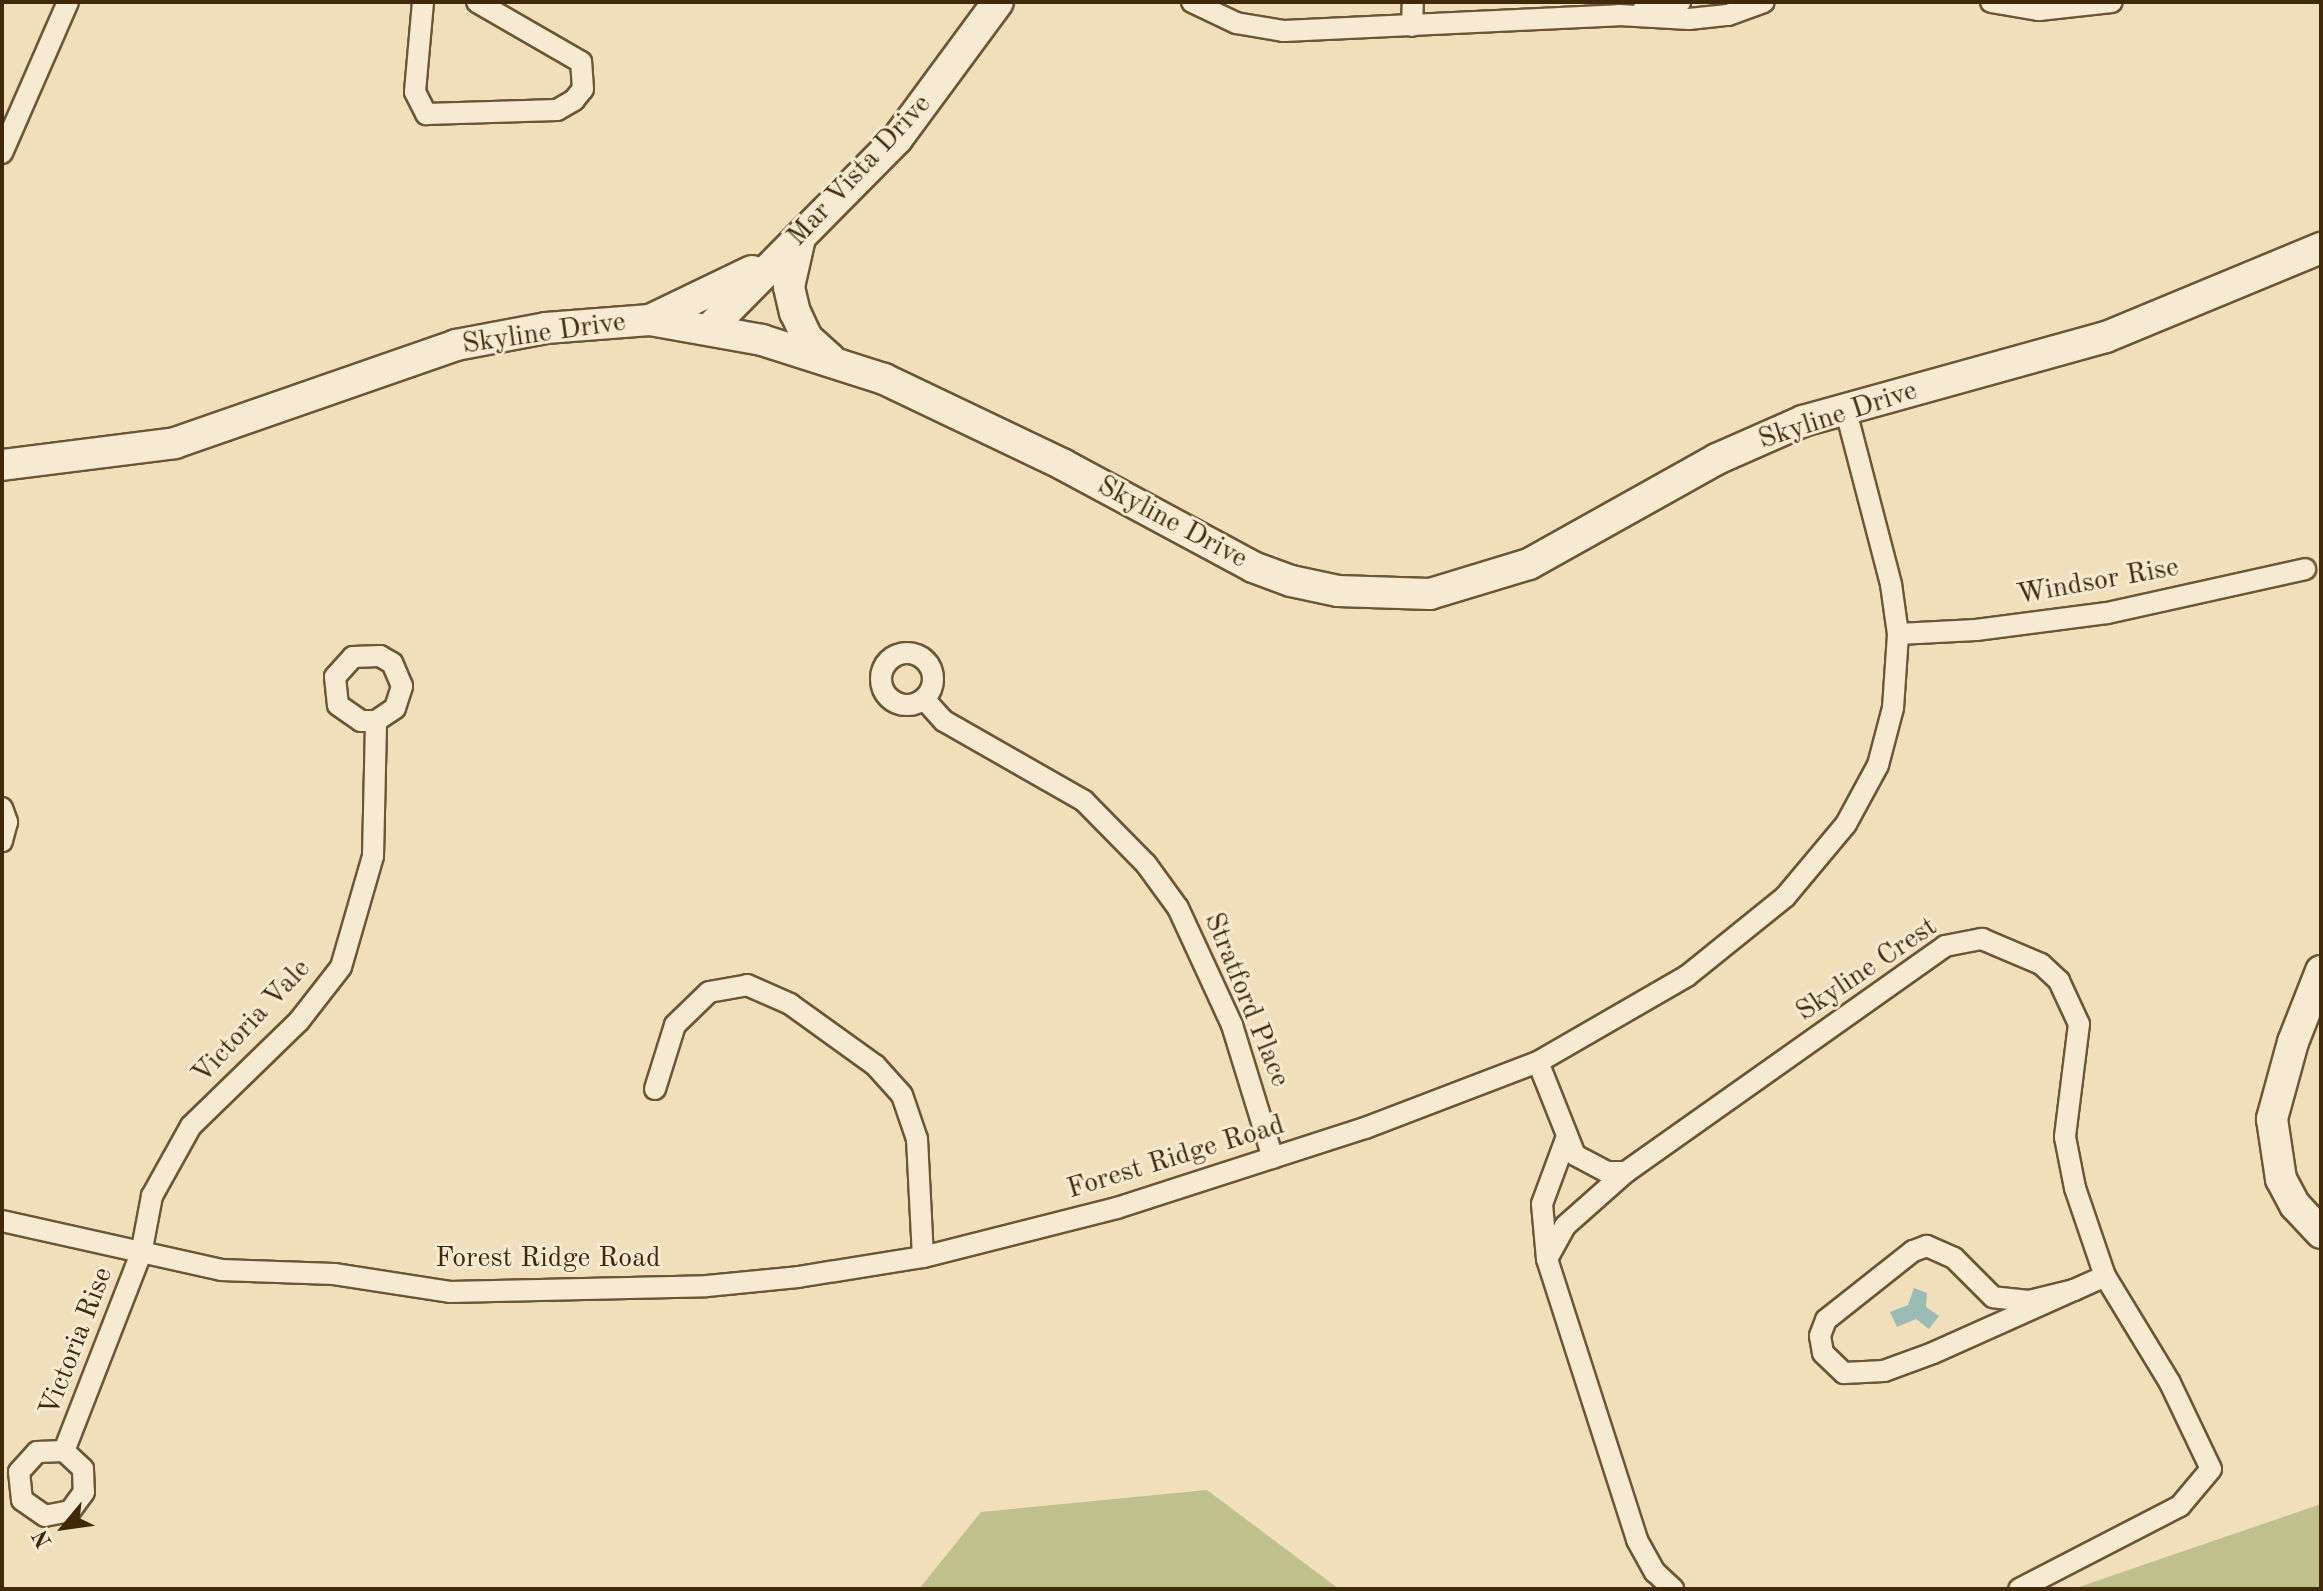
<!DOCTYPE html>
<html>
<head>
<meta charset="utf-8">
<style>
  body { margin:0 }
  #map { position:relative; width:2323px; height:1591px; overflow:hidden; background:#f1dfbb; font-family:"Old Standard TT",serif }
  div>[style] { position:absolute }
  .green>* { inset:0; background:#c0c08c }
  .water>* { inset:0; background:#9bbcb5 }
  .roads { filter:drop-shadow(2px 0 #6c5635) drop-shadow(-2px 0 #6c5635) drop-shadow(0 2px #6c5635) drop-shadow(0 -2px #6c5635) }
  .street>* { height:20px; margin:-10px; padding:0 10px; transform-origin:10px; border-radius:10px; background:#f6ead3 }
  .street>.ring { margin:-10px; padding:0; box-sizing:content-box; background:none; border:20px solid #f6ead3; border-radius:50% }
  .secondary>* { height:30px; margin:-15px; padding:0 15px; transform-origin:15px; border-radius:15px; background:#f6ead3 }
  span { translate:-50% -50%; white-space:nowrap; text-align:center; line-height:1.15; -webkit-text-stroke:6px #f6ead3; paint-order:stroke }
  .street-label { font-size:28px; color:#3f2908 }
  .frame { position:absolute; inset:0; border:4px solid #3f2908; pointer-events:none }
  .north { position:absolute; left:24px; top:1487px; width:80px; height:80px; -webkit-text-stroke:6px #f6ead3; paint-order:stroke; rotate:241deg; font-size:22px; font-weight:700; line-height:32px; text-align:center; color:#3f2908 }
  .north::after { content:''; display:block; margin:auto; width:28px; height:36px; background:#3f2908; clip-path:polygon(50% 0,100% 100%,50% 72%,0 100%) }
</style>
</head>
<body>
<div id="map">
  <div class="green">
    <i style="clip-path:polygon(1207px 1490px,1339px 1589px,919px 1589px,981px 1512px)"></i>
    <i style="clip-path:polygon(2321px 1504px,2321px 1589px,2073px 1589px)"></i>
  </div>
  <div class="water">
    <i style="clip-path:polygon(1914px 1288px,1927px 1293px,1926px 1307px,1939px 1316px,1929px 1329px,1916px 1319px,1897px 1327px,1890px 1312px,1908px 1305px)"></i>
  </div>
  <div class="roads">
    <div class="street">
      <i style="left:423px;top:2px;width:90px;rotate:95.1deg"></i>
      <i style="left:415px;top:92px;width:25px;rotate:63deg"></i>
      <i style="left:426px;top:114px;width:131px;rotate:-1.7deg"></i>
      <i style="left:557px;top:110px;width:20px;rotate:-30deg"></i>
      <i style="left:574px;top:100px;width:14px;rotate:-51deg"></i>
      <i style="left:583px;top:89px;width:27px;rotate:-94deg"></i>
      <i style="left:581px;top:62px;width:120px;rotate:-150deg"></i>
      <i style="left:1192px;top:2px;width:49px;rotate:25.5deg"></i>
      <i style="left:1236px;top:23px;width:49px;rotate:9.5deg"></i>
      <i style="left:1284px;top:31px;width:335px;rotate:-2.7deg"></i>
      <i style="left:1619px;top:15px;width:70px;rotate:3.3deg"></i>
      <i style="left:1689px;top:19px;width:39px;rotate:-6deg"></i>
      <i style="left:1728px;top:15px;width:38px;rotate:-20deg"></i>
      <i style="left:1991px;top:2px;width:49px;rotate:9.5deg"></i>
      <i style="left:2039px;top:10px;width:73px;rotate:-6.3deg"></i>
      <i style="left:1643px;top:10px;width:38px;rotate:-12deg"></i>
      <i style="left:1412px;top:26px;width:24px;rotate:-88deg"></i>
      <i style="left:2px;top:153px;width:165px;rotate:-66.4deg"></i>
      <i style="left:1898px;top:634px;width:78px;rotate:-2.9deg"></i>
      <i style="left:1976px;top:630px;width:132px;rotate:-7.4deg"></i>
      <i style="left:2107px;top:613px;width:203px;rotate:-12.5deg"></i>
      <i class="ring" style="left:881px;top:653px;width:32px;height:32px"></i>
      <i style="left:924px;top:699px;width:30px;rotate:48deg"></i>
      <i style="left:944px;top:721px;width:161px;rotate:29.7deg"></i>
      <i style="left:1084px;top:801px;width:88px;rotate:45.5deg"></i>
      <i style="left:1146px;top:864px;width:54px;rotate:54deg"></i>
      <i style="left:1178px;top:908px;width:129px;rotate:65.2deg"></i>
      <i style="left:1232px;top:1025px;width:139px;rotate:72.9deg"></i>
      <i style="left:2px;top:808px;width:15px;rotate:70deg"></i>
      <i style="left:7px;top:822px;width:20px;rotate:105deg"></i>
      <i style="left:1538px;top:1062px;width:100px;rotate:68.3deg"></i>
      <i style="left:1575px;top:1155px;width:36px;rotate:28deg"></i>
      <i style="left:1607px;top:1172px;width:19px"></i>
      <i style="left:1626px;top:1172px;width:391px;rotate:-35.3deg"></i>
      <i style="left:1945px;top:946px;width:38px;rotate:-11deg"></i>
      <i style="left:1982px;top:939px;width:64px;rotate:23deg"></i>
      <i style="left:2041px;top:964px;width:25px;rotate:43deg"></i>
      <i style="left:2059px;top:981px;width:47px;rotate:65.1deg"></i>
      <i style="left:2079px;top:1024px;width:114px;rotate:97.1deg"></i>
      <i style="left:2065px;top:1137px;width:52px;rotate:78.9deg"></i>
      <i style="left:2075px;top:1188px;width:93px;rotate:71.2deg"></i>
      <i style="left:2105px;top:1276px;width:125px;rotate:58.7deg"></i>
      <i style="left:2170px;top:1383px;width:95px;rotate:64.5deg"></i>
      <i style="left:2211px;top:1469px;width:48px;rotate:130deg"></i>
      <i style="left:2180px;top:1506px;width:181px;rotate:152.7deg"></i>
      <i style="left:655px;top:1089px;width:67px;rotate:-72.6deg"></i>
      <i style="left:675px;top:1025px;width:47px;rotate:-44.1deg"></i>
      <i style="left:709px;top:992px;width:39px;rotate:-10deg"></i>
      <i style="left:747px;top:985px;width:47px;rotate:23.8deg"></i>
      <i style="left:790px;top:1004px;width:105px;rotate:35.7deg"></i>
      <i style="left:875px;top:1065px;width:40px;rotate:48deg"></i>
      <i style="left:902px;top:1095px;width:46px;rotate:71.2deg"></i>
      <i style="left:917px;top:1139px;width:118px;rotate:87.1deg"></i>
      <i style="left:1566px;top:1139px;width:69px;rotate:110.3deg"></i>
      <i style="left:1542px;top:1204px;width:55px;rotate:84.8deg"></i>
      <i style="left:1547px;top:1259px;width:295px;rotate:72.2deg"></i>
      <i style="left:1637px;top:1540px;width:37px;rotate:61deg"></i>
      <i style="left:1655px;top:1572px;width:25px;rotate:43deg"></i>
      <i style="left:2px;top:1221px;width:224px;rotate:12.6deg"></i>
      <i style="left:221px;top:1270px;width:113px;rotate:2deg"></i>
      <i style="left:334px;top:1274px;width:117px;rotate:8.8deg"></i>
      <i style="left:450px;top:1292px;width:257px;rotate:-1.3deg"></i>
      <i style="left:707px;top:1286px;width:91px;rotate:-5.6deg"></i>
      <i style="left:798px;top:1277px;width:127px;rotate:-9.1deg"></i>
      <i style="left:923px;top:1257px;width:200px;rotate:-14.2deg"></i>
      <i style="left:1117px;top:1208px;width:261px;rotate:-17.9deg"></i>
      <i style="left:1365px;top:1128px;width:185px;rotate:-20.9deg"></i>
      <i style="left:1538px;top:1062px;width:172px;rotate:-30deg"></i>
      <i style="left:1687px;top:976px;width:126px;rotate:-38.9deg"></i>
      <i style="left:1785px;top:897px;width:95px;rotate:-50.1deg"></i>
      <i style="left:1846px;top:824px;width:67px;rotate:-61.5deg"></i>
      <i style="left:1878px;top:765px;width:59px;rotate:-75.3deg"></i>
      <i style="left:1893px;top:708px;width:74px;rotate:-86.1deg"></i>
      <i style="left:1898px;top:634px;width:50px;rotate:-98deg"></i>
      <i style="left:1891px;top:584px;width:182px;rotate:-104.6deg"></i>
      <i style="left:1547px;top:1259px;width:38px;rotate:-61deg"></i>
      <i style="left:1565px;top:1226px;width:81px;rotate:-41.5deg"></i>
      <i style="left:2074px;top:1290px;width:46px;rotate:166.3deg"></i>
      <i style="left:2029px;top:1301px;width:36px;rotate:-174deg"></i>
      <i style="left:1993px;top:1297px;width:55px;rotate:-135deg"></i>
      <i style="left:1954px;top:1258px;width:30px;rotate:-156deg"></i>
      <i style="left:1927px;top:1246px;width:15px;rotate:160deg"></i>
      <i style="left:1913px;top:1251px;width:111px;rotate:141.6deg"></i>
      <i style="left:1826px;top:1320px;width:17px;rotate:111deg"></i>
      <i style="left:1820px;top:1336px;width:17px;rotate:80deg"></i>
      <i style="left:1823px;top:1353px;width:29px;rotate:44deg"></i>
      <i style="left:1844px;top:1373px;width:40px;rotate:-2.9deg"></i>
      <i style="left:1884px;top:1371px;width:52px;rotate:-20.2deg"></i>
      <i style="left:1933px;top:1353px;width:154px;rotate:-24.1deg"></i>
      <i style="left:2074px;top:1290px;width:34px;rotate:-24deg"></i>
      <i style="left:64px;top:1451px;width:26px;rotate:43deg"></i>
      <i style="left:83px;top:1469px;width:23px;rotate:88deg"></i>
      <i style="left:84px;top:1492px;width:24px;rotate:126deg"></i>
      <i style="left:70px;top:1511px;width:25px;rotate:169deg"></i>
      <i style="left:45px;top:1516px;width:28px;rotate:-145deg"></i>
      <i style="left:22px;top:1500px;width:28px;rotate:-96deg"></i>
      <i style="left:19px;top:1472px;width:27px;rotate:-48deg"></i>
      <i style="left:37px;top:1452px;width:27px;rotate:-2deg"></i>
      <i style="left:64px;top:1451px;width:212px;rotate:-68.7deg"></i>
      <i style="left:141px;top:1254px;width:59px;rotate:-79.3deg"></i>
      <i style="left:152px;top:1196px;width:80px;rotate:-60.9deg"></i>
      <i style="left:191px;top:1126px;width:151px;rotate:-44.2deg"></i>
      <i style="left:299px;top:1021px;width:68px;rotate:-52.1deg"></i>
      <i style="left:341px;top:967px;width:116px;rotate:-73.9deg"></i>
      <i style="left:373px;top:856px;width:135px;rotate:-88.7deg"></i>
      <i style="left:376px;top:721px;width:23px;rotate:-34deg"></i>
      <i style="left:395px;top:708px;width:23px;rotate:-72deg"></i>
      <i style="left:402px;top:686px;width:25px;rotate:-113deg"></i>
      <i style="left:392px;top:663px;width:14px;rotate:-150deg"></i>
      <i style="left:380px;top:656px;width:27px;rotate:178deg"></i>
      <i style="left:353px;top:657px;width:27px;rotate:132deg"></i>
      <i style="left:335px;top:677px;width:28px;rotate:84deg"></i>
      <i style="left:338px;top:705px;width:28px;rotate:35deg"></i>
      <i style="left:361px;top:721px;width:15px"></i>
    </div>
    <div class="secondary">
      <i style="left:800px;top:238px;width:50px;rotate:102.7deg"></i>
      <i style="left:789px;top:287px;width:26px;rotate:77deg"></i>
      <i style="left:795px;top:312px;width:29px;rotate:65deg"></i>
      <i style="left:807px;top:338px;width:31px;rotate:42deg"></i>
      <i style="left:650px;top:320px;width:113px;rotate:-25.7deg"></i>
      <i style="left:709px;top:329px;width:267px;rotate:-45.3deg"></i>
      <i style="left:897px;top:139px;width:170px;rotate:-53.6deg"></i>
      <i style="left:2px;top:465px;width:174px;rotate:-7.2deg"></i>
      <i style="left:175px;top:443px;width:298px;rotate:-19.2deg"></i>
      <i style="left:456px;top:345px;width:92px;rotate:-10.7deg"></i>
      <i style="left:546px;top:328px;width:104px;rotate:-4.4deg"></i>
      <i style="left:650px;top:320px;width:114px;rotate:10.1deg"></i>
      <i style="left:762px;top:340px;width:128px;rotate:17.7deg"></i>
      <i style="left:884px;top:379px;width:197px;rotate:25.5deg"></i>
      <i style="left:1062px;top:464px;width:217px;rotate:28.3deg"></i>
      <i style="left:1253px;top:567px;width:40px;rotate:20.2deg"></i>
      <i style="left:1291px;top:581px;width:48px;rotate:12deg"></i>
      <i style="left:1338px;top:591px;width:92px;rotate:1.9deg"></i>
      <i style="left:1430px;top:594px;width:103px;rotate:-16.9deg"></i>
      <i style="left:1529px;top:564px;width:215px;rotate:-29.2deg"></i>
      <i style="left:1717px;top:459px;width:94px;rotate:-23.8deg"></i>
      <i style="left:1803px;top:421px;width:314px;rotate:-15.5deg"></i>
      <i style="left:2106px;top:337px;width:233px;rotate:-22.5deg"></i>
      <i style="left:2321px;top:971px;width:76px;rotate:111.5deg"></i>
      <i style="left:2293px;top:1042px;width:80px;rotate:105.3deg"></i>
      <i style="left:2272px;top:1119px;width:61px;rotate:81.5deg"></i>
      <i style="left:2281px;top:1179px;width:30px;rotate:62deg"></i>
      <i style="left:2295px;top:1205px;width:38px;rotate:47deg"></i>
    </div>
  </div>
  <div class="street-label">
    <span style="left:860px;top:171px;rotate:-47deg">Mar Vista Drive</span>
    <span style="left:544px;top:334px;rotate:-8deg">Skyline Drive</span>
    <span style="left:1838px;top:416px;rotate:-18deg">Skyline Drive</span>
    <span style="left:1172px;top:523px;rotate:28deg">Skyline Drive</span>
    <span style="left:2098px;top:582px;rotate:-10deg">Windsor Rise</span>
    <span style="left:1867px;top:970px;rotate:-34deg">Skyline Crest</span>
    <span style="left:1246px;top:1000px;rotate:68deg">Stratford Place</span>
    <span style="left:252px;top:1022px;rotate:-47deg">Victoria Vale</span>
    <span style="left:1176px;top:1158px;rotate:-17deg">Forest Ridge Road</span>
    <span style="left:548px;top:1259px">Forest Ridge Road</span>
    <span style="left:77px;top:1342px;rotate:-69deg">Victoria Rise</span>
  </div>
  <div class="frame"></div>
  <div class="north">N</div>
</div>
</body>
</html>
